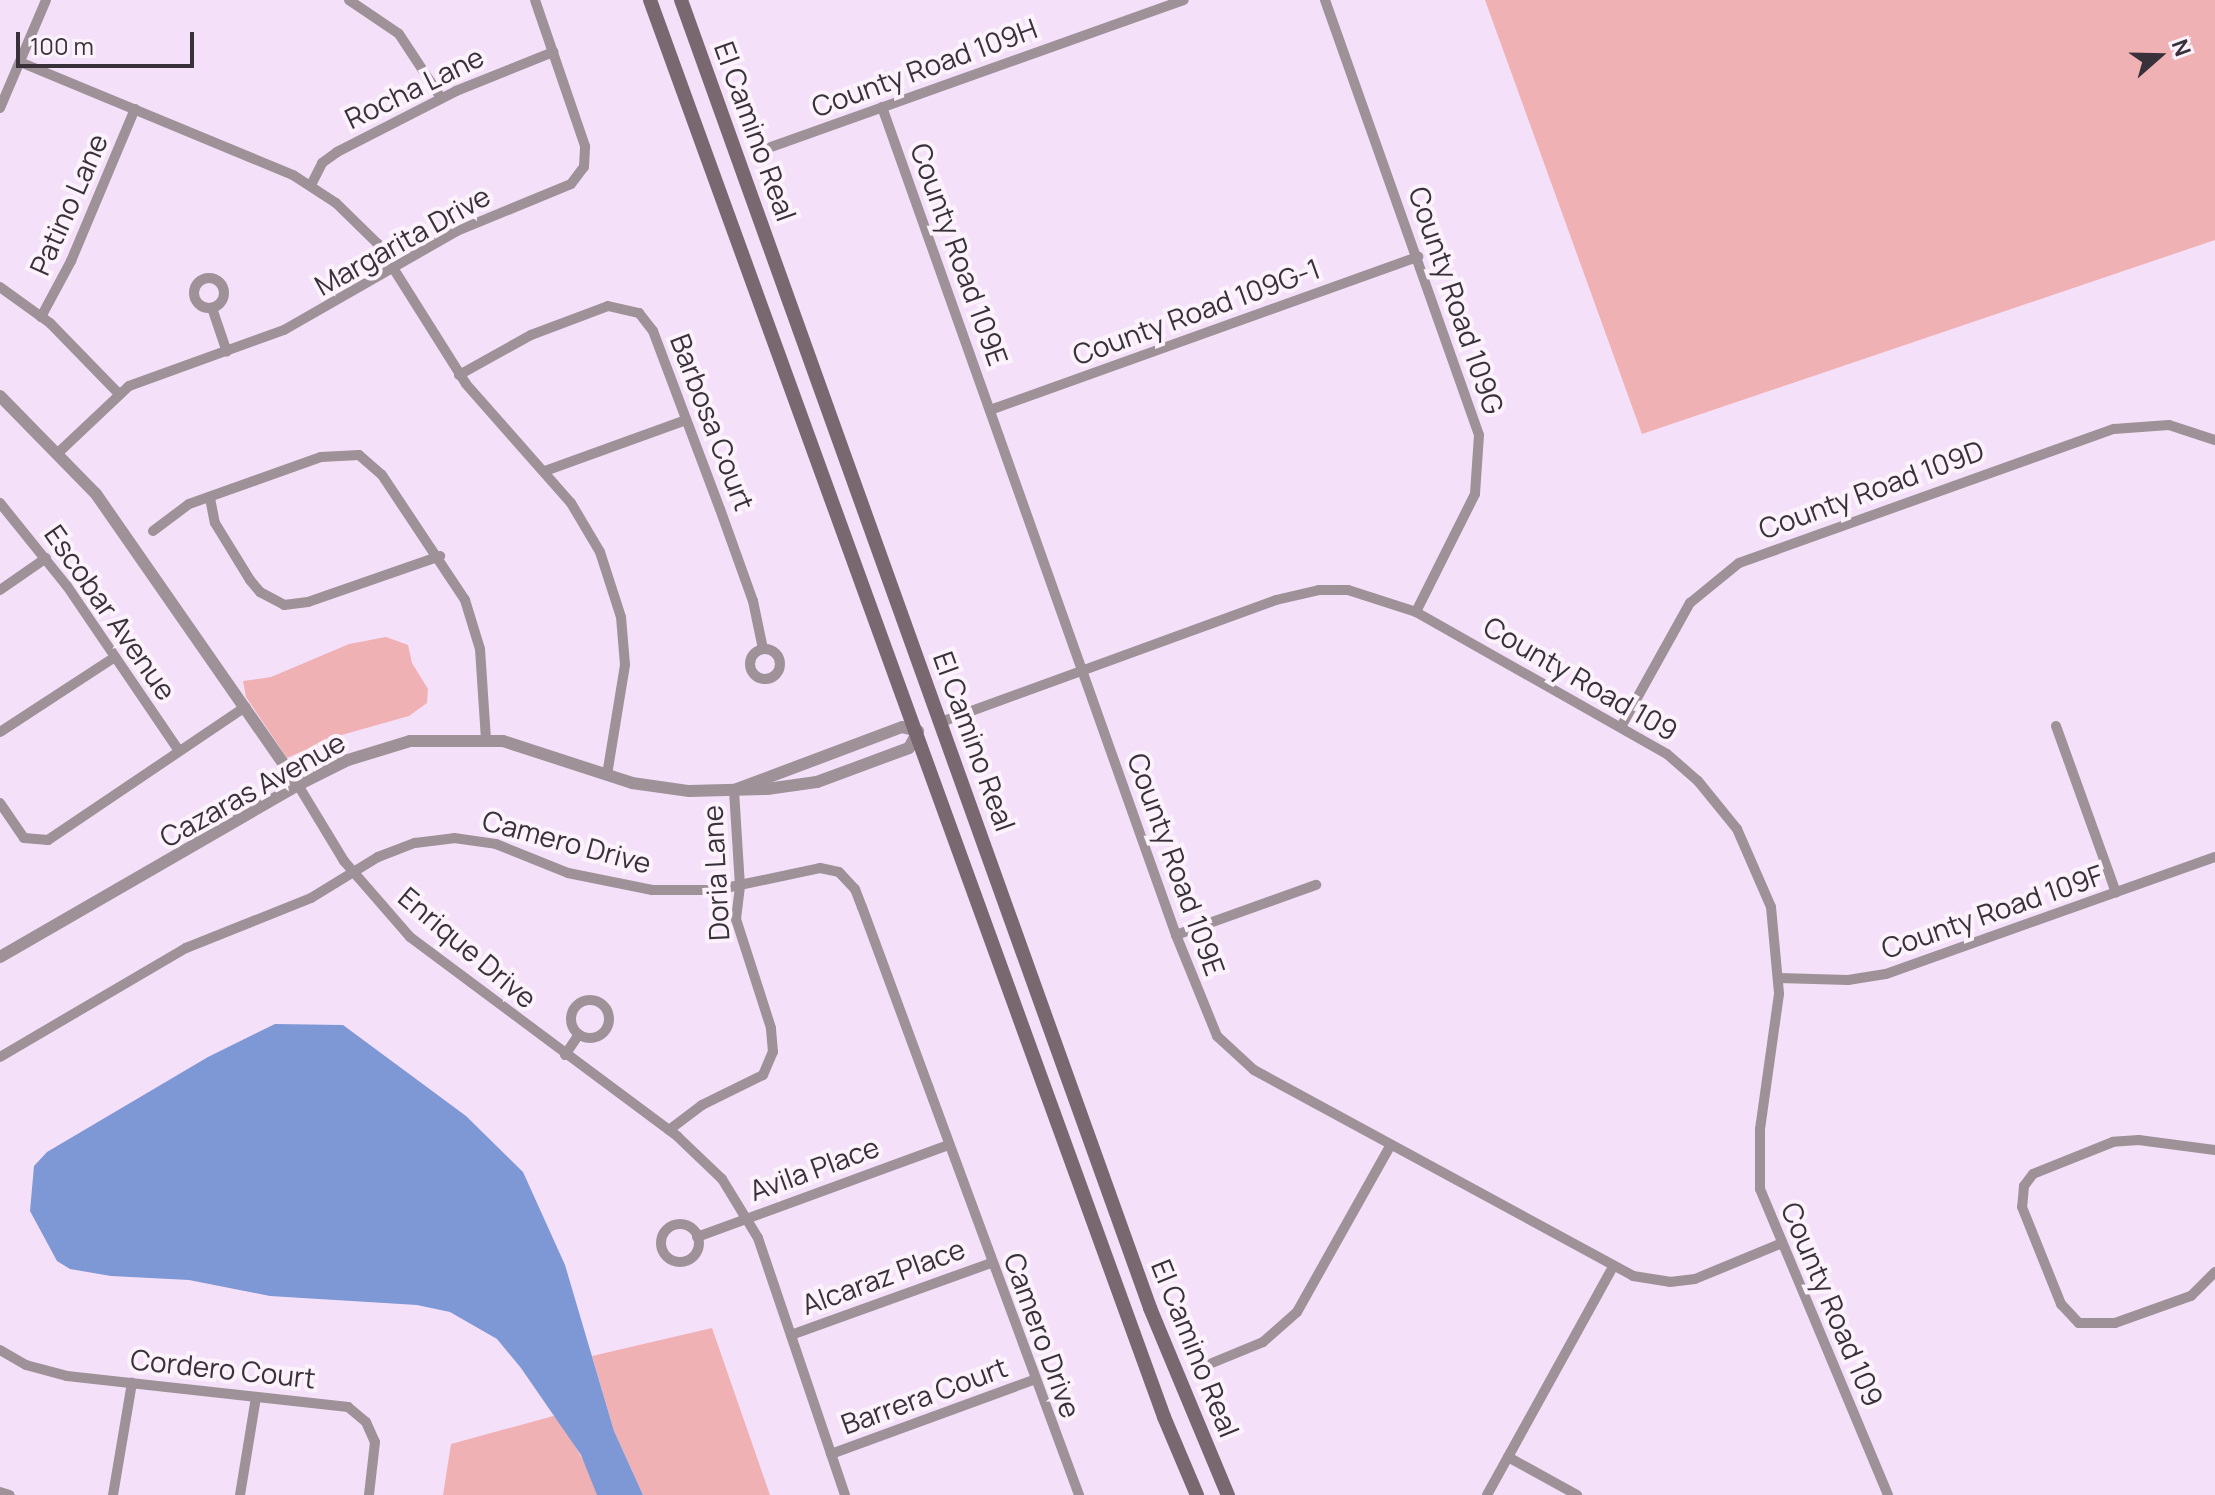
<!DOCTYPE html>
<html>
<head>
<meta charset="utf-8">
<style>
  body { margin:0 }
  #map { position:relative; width:2215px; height:1495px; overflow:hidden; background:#f5e0f9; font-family:Manrope,sans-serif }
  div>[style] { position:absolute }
  .green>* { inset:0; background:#f0b1b5 }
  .water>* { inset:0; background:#7e97d5 }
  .minor>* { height:10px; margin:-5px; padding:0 5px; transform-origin:5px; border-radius:5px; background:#9e9197 }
  .minor>.ring { margin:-5px; padding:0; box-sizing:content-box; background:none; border:10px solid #9e9197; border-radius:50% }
  .tertiary>* { height:12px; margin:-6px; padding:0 6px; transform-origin:6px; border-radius:6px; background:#9e9197 }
  .secondary>* { height:14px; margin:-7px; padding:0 7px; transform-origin:7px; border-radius:7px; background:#7a6871 }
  span { translate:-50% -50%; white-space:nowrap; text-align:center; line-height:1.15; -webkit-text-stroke:8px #fbf2fc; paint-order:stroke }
  .street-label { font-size:28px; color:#39313a }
  .north { position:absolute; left:2119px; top:16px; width:80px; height:80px; -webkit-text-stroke:6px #fbf2fc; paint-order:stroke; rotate:70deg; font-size:22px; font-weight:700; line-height:32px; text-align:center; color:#39313a }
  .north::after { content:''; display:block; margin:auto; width:28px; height:36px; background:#39313a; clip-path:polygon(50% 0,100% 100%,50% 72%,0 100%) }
  .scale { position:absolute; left:16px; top:32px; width:178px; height:36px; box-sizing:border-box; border:4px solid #39313a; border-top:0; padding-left:10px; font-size:24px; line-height:28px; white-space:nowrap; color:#39313a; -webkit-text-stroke:6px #fbf2fc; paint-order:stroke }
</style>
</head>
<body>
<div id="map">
  <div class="green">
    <i style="clip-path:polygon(1485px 0,2215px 0,2215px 240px,1642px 434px)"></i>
    <i style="clip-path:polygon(386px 637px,408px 645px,412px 663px,428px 689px,427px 703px,409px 716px,338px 736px,287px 758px,246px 697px,243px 681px,271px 677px,349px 644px)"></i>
    <i style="clip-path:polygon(712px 1328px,770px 1495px,643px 1495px,614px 1431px,592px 1356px)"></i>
    <i style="clip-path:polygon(557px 1415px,594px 1479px,597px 1495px,443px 1495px,451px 1444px)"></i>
  </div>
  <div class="water">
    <i style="clip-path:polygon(275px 1024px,343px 1025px,466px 1116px,523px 1172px,565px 1265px,614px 1431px,643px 1495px,597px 1495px,581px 1455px,521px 1368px,497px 1339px,450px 1312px,417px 1305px,270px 1296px,189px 1280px,111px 1276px,70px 1269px,57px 1261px,30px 1211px,34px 1166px,47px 1152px,208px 1057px)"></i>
  </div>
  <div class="minor">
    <i style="left:349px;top:0;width:60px;rotate:34.2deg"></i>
    <i style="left:399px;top:34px;width:77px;rotate:56.7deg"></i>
    <i style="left:1325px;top:0;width:461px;rotate:70.5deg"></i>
    <i style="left:1479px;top:435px;width:59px;rotate:93.9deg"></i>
    <i style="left:1475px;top:494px;width:132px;rotate:116.6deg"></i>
    <i style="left:20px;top:62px;width:295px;rotate:22.5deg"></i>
    <i style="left:293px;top:175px;width:51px;rotate:33.1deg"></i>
    <i style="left:336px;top:203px;width:59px;rotate:44.3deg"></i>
    <i style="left:378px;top:244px;width:165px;rotate:57.8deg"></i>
    <i style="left:466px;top:384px;width:159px;rotate:48.6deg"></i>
    <i style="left:571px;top:503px;width:57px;rotate:59.4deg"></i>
    <i style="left:600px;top:552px;width:68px;rotate:72.1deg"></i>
    <i style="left:621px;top:617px;width:48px;rotate:85.2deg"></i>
    <i style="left:625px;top:665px;width:111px;rotate:99.3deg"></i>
    <i style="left:882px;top:107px;width:879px;rotate:70.45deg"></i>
    <i style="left:1176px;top:935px;width:109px;rotate:67.9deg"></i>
    <i style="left:1217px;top:1036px;width:50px;rotate:42.6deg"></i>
    <i style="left:1254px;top:1070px;width:431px;rotate:28.5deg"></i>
    <i style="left:1633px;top:1276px;width:37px;rotate:9deg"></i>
    <i style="left:1670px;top:1282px;width:25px;rotate:-7deg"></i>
    <i style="left:1695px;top:1279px;width:92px;rotate:-22.4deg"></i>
    <i style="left:0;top:108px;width:117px;rotate:-66.9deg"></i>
    <i style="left:771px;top:147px;width:438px;rotate:-19.6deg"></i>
    <i style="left:311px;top:185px;width:25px;rotate:-63deg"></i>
    <i style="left:322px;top:163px;width:19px;rotate:-36deg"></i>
    <i style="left:337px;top:152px;width:134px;rotate:-27.1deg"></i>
    <i style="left:456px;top:91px;width:105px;rotate:-21.9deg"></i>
    <i class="ring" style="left:194px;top:278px;width:20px;height:20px"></i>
    <i style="left:0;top:287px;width:62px;rotate:35.8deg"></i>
    <i style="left:50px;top:323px;width:98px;rotate:45.8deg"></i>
    <i style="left:212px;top:308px;width:46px;rotate:71.2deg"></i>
    <i style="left:41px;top:317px;width:64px;rotate:-61.8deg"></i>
    <i style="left:71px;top:261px;width:165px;rotate:-67.2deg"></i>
    <i style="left:459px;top:375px;width:82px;rotate:-29.1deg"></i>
    <i style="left:531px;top:335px;width:82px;rotate:-20.6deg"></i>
    <i style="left:608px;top:306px;width:32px;rotate:13deg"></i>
    <i style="left:639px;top:313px;width:23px;rotate:52deg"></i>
    <i style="left:653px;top:331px;width:190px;rotate:69.4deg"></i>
    <i style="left:720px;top:509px;width:98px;rotate:70.3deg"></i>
    <i style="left:753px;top:601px;width:49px;rotate:78.2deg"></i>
    <i style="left:990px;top:410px;width:455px;rotate:-19.7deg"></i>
    <i style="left:59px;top:452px;width:96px;rotate:-43.3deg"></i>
    <i style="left:129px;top:386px;width:165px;rotate:-19.9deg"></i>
    <i style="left:284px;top:330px;width:199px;rotate:-29.8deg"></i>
    <i style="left:457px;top:231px;width:123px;rotate:-22.4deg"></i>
    <i style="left:571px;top:184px;width:21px;rotate:-53deg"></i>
    <i style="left:584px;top:167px;width:21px;rotate:-87deg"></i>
    <i style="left:585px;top:146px;width:154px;rotate:-108.9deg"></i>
    <i style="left:545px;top:471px;width:150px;rotate:-19.9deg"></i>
    <i style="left:210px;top:498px;width:25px;rotate:79deg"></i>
    <i style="left:215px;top:523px;width:67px;rotate:58.4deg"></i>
    <i style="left:250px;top:580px;width:16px;rotate:50deg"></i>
    <i style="left:260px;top:592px;width:27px;rotate:28deg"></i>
    <i style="left:284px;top:605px;width:24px;rotate:-7deg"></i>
    <i style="left:308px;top:602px;width:140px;rotate:-19.2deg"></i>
    <i style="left:0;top:503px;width:107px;rotate:51.1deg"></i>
    <i style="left:67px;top:586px;width:199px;rotate:55.8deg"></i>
    <i style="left:153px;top:531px;width:45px;rotate:-36.9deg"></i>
    <i style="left:189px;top:504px;width:140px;rotate:-19.6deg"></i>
    <i style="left:321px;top:457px;width:38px;rotate:-3deg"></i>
    <i style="left:359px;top:455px;width:30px;rotate:41deg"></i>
    <i style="left:382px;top:475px;width:150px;rotate:56.4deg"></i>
    <i style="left:465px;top:600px;width:51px;rotate:73deg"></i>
    <i style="left:480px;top:649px;width:90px;rotate:86.2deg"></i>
    <i style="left:0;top:590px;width:56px;rotate:-34.8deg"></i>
    <i class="ring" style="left:750px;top:649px;width:20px;height:20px"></i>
    <i style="left:941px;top:722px;width:357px;rotate:-20deg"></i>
    <i style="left:1276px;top:600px;width:44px;rotate:-13.1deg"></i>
    <i style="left:1319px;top:590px;width:29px"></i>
    <i style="left:1348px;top:590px;width:71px;rotate:17.9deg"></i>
    <i style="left:1416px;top:612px;width:288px;rotate:29.5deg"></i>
    <i style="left:1667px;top:754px;width:41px;rotate:41.1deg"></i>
    <i style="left:1698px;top:781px;width:62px;rotate:50.9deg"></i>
    <i style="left:1737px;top:829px;width:85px;rotate:66.4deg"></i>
    <i style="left:1771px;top:907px;width:87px;rotate:84.7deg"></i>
    <i style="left:1779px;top:994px;width:136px;rotate:98deg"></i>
    <i style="left:1760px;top:1129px;width:60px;rotate:90deg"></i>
    <i style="left:1760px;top:1189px;width:332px;rotate:67.3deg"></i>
    <i style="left:1622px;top:725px;width:140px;rotate:-60.9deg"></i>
    <i style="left:1690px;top:603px;width:63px;rotate:-39.2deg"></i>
    <i style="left:1739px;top:563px;width:398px;rotate:-19.7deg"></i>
    <i style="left:2114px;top:429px;width:55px;rotate:-4.2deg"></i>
    <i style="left:2169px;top:425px;width:48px;rotate:18.1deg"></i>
    <i style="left:2056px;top:726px;width:177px;rotate:70.2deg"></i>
    <i style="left:0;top:732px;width:137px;rotate:-33.1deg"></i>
    <i style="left:298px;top:785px;width:89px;rotate:58.8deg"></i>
    <i style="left:344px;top:861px;width:101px;rotate:49deg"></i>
    <i style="left:410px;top:937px;width:334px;rotate:36.7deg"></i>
    <i style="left:678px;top:1137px;width:61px;rotate:43.7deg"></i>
    <i style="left:722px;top:1179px;width:69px;rotate:58.6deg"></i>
    <i style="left:758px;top:1238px;width:271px;rotate:71.3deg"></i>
    <i style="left:0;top:803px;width:42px;rotate:55.6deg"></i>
    <i style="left:24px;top:838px;width:24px;rotate:5deg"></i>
    <i style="left:48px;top:840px;width:238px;rotate:-34deg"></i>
    <i style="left:1176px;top:935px;width:149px;rotate:-19.7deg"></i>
    <i style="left:1779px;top:978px;width:69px;rotate:1.7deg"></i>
    <i style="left:1848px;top:980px;width:38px;rotate:-9deg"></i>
    <i style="left:1886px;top:974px;width:349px;rotate:-19.6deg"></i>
    <i class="ring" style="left:571px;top:1000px;width:28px;height:28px"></i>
    <i style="left:565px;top:1055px;width:25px;rotate:-56deg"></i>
    <i style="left:0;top:1057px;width:216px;rotate:-30.4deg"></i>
    <i style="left:186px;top:948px;width:135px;rotate:-21.8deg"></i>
    <i style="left:311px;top:898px;width:79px;rotate:-31.5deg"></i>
    <i style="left:378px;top:857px;width:40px;rotate:-21deg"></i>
    <i style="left:415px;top:843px;width:39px;rotate:-7deg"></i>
    <i style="left:454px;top:838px;width:42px;rotate:8.1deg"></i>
    <i style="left:496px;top:844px;width:78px;rotate:21.9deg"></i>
    <i style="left:568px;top:873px;width:86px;rotate:11.4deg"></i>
    <i style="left:652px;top:890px;width:64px"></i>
    <i style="left:716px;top:890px;width:106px;rotate:-11.9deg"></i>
    <i style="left:820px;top:868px;width:19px;rotate:12deg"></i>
    <i style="left:839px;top:872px;width:23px;rotate:47deg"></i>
    <i style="left:855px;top:889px;width:19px;rotate:69deg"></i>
    <i style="left:862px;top:907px;width:627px;rotate:69.74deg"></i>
    <i style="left:669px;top:1130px;width:41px;rotate:-37.1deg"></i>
    <i style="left:702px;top:1105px;width:68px;rotate:-26.2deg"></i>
    <i style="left:763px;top:1075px;width:25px;rotate:-67deg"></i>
    <i style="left:773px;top:1052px;width:24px;rotate:-95deg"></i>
    <i style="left:771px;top:1028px;width:114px;rotate:-107.8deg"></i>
    <i style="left:736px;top:919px;width:33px;rotate:-83deg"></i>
    <i style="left:740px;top:886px;width:96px;rotate:-93.6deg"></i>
    <i style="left:2215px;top:1150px;width:77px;rotate:-172.5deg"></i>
    <i style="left:2139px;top:1140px;width:26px;rotate:176deg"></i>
    <i style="left:2113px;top:1142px;width:86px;rotate:158.2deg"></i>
    <i style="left:2033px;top:1174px;width:15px;rotate:127deg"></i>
    <i style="left:2024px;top:1186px;width:21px;rotate:95deg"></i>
    <i style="left:2022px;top:1207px;width:105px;rotate:68.1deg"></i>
    <i style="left:2061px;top:1304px;width:26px;rotate:47deg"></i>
    <i style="left:2079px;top:1323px;width:36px"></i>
    <i style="left:2115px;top:1323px;width:81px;rotate:-19.6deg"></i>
    <i style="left:2191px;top:1296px;width:34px;rotate:-45deg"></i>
    <i class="ring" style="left:661px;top:1224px;width:28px;height:28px"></i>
    <i style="left:697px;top:1237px;width:267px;rotate:-20.1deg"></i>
    <i style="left:791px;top:1335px;width:213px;rotate:-19.8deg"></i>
    <i style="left:0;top:1350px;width:30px;rotate:30deg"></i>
    <i style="left:26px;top:1365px;width:42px;rotate:15deg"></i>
    <i style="left:67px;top:1376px;width:283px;rotate:6.3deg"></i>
    <i style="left:348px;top:1407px;width:23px;rotate:40deg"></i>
    <i style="left:366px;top:1422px;width:22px;rotate:66deg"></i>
    <i style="left:375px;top:1442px;width:53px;rotate:96.5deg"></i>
    <i style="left:1212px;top:1363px;width:55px;rotate:-22.4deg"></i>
    <i style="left:1263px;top:1342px;width:45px;rotate:-41.4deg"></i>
    <i style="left:1297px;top:1312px;width:190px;rotate:-60.7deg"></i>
    <i style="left:831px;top:1454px;width:215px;rotate:-20.1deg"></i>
    <i style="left:1508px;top:1457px;width:79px;rotate:28.8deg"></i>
    <i style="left:0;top:1492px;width:10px;rotate:17deg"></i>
    <i style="left:113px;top:1495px;width:114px;rotate:-80.4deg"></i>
    <i style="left:240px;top:1495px;width:99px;rotate:-80.7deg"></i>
    <i style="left:1487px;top:1495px;width:260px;rotate:-61.1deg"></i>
  </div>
  <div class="tertiary">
    <i style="left:0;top:396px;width:137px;rotate:45.6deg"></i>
    <i style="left:96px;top:494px;width:354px;rotate:55.2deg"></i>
    <i style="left:0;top:957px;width:344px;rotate:-30deg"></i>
    <i style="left:298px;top:785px;width:56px;rotate:-26.6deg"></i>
    <i style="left:348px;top:760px;width:65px;rotate:-17deg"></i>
    <i style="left:410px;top:741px;width:93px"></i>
    <i style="left:503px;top:741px;width:136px;rotate:18deg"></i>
    <i style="left:632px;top:783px;width:58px;rotate:8deg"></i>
    <i style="left:689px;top:791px;width:78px;rotate:-1.5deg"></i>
    <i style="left:767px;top:789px;width:50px;rotate:-8deg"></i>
    <i style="left:817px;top:782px;width:98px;rotate:-20.3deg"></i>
    <i style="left:909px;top:748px;width:19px;rotate:-62deg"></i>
    <i style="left:918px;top:731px;width:16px;rotate:-166deg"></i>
    <i style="left:902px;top:727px;width:179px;rotate:159.4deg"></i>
  </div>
  <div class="secondary">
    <i style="left:650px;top:0;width:1507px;rotate:70.06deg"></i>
    <i style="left:1164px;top:1417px;width:85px;rotate:67.1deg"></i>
    <i style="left:681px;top:0;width:1390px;rotate:70.27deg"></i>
    <i style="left:1150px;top:1308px;width:203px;rotate:67.4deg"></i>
  </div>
  <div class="street-label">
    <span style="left:924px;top:67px;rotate:-20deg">County Road 109H</span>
    <span style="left:414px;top:87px;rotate:-26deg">Rocha Lane</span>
    <span style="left:756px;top:131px;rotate:70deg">El Camino Real</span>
    <span style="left:68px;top:204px;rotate:-66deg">Patino Lane</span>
    <span style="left:402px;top:240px;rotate:-29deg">Margarita Drive</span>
    <span style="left:960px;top:254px;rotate:70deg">County Road 109E</span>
    <span style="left:1457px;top:300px;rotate:71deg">County Road 109G</span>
    <span style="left:1196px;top:311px;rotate:-20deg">County Road 109G-1</span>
    <span style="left:713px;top:422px;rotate:69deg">Barbosa Court</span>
    <span style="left:1871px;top:489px;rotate:-20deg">County Road 109D</span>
    <span style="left:111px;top:612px;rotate:55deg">Escobar Avenue</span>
    <span style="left:1581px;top:678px;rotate:30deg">County Road 109</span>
    <span style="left:975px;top:741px;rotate:70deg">El Camino Real</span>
    <span style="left:252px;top:789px;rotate:-29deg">Cazaras Avenue</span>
    <span style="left:567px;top:841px;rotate:15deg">Camero Drive</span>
    <span style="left:1177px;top:864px;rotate:70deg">County Road 109E</span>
    <span style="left:715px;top:873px;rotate:-93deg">Doria Lane</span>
    <span style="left:1992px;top:911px;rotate:-19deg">County Road 109F</span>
    <span style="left:468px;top:947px;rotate:40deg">Enrique Drive</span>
    <span style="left:814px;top:1168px;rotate:-20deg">Avila Place</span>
    <span style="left:883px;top:1276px;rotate:-20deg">Alcaraz Place</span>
    <span style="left:1833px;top:1304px;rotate:67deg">County Road 109</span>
    <span style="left:1043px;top:1335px;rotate:70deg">Camero Drive</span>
    <span style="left:1196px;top:1348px;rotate:68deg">El Camino Real</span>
    <span style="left:223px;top:1368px;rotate:6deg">Cordero Court</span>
    <span style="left:924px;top:1395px;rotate:-20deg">Barrera Court</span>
  </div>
  <div class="north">N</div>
  <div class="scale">100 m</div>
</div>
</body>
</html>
